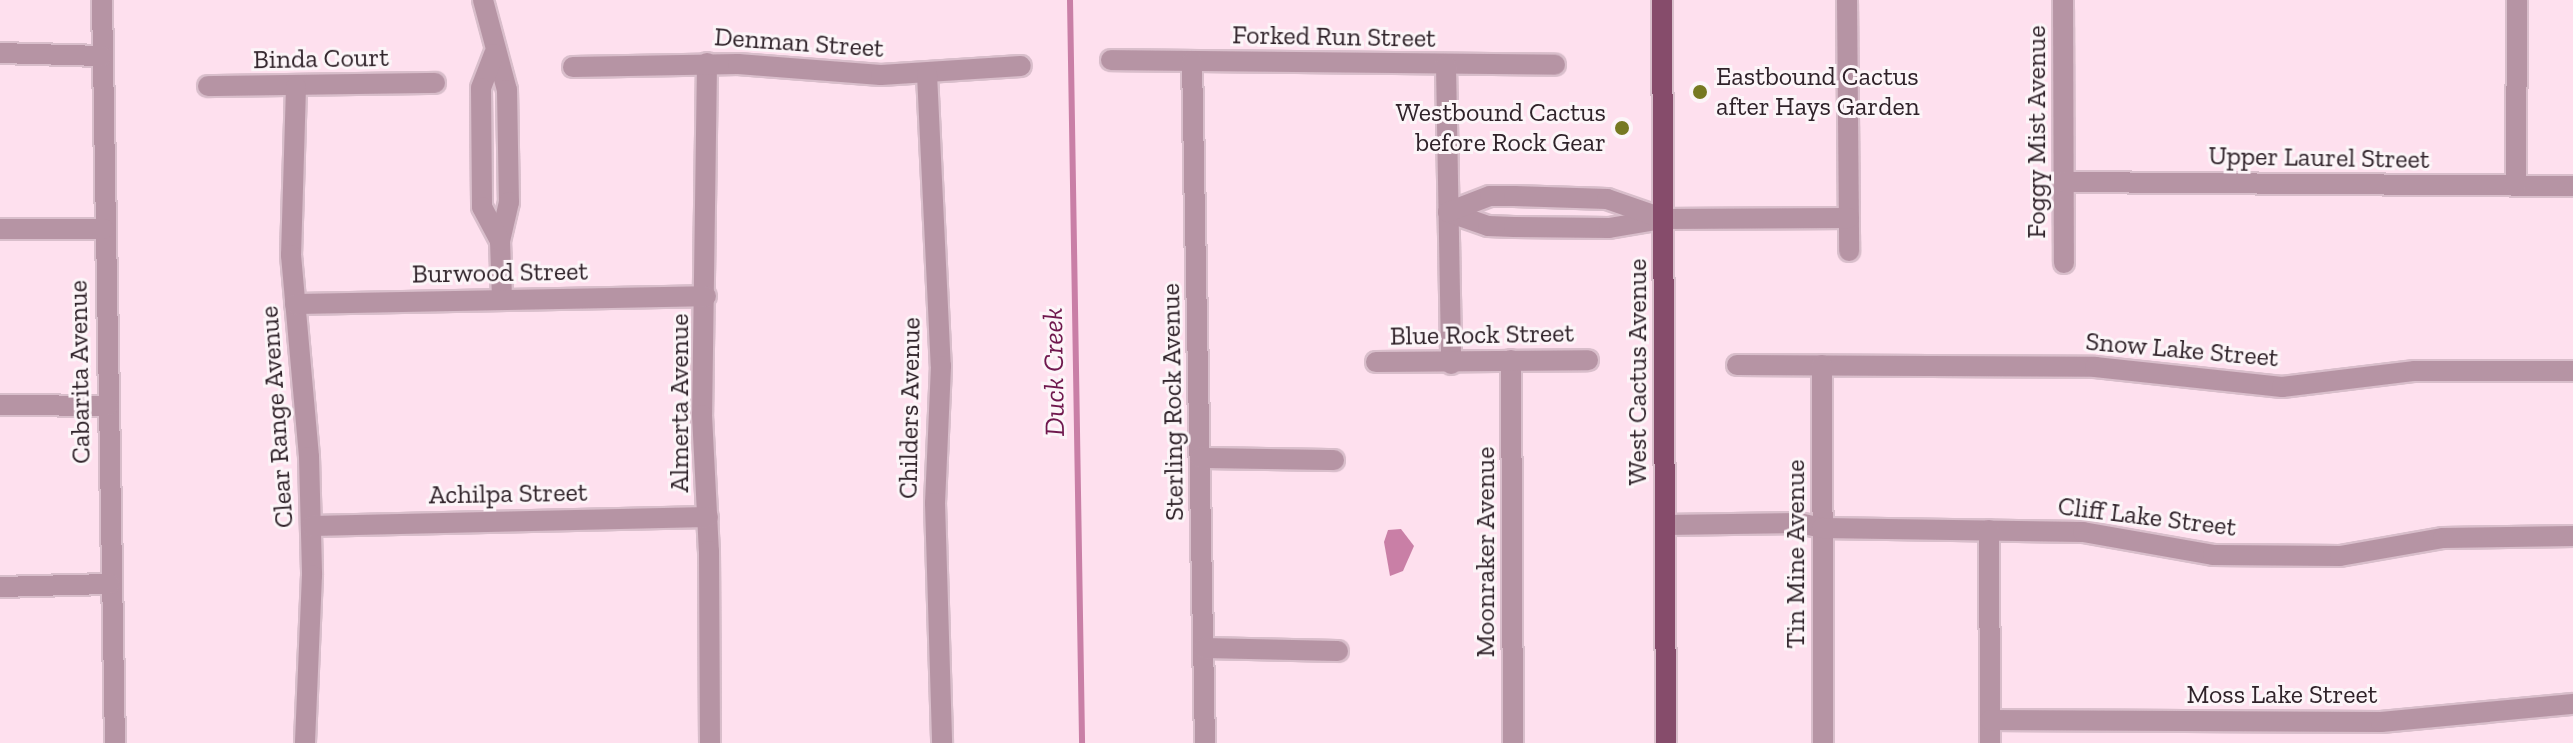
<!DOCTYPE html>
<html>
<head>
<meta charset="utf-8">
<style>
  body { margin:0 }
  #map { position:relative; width:2573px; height:743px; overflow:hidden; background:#fee0ee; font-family:"Zilla Slab",serif }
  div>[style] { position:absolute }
  .water>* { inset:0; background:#c97fa6 }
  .stream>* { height:6px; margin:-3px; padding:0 3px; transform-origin:3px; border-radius:3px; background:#c97fa6 }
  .roads { filter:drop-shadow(2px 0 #d9becb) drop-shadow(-2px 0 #d9becb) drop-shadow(0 2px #d9becb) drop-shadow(0 -2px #d9becb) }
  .minor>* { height:20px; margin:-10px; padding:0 10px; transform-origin:10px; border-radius:10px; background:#b694a4 }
  .major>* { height:20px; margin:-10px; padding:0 10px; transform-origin:10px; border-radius:10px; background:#864c6b }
  .dots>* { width:22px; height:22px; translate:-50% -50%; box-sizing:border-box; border:4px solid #fcf5f8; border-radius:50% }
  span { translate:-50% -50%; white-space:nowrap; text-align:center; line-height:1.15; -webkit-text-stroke:6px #fcf5f8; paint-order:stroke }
  .street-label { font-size:26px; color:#2f2229 }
  .poi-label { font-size:26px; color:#2f2229 }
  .left { translate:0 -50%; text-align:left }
  .right { translate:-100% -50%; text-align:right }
  .water-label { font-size:28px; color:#6f174d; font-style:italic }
</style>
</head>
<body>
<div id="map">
  <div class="water">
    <i style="clip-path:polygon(1401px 529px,1414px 546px,1403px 571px,1390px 576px,1384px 542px,1388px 530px)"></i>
  </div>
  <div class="stream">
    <i style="left:1070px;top:0;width:743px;rotate:89.07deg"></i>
  </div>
  <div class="roads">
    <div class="minor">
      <i style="left:102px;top:0;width:743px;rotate:89deg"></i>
      <i style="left:483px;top:0;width:93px;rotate:75.1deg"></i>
      <i style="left:507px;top:90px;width:112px;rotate:89deg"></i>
      <i style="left:509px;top:202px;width:40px;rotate:103deg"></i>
      <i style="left:500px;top:241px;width:58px;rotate:88deg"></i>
      <i style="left:1847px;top:0;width:251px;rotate:89.5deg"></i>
      <i style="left:2063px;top:0;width:263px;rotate:89.8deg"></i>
      <i style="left:0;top:53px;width:102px;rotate:1.7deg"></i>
      <i style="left:494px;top:54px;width:36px;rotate:111deg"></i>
      <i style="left:481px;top:88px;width:119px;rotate:89.5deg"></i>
      <i style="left:482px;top:207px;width:38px;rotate:62deg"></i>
      <i style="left:1111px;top:60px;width:444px;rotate:0.6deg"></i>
      <i style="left:1192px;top:61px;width:682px;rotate:88.91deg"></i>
      <i style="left:707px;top:63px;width:352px;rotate:90.8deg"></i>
      <i style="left:702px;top:415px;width:136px;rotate:87.1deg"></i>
      <i style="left:709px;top:551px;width:192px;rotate:89.7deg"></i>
      <i style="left:1446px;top:65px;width:299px;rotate:89deg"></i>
      <i style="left:573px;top:67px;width:165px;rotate:-1deg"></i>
      <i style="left:738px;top:64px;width:143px;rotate:4.4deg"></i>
      <i style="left:881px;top:75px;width:140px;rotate:-3.7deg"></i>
      <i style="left:927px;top:74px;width:292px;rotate:87.3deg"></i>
      <i style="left:941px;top:366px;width:137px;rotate:92.5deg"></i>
      <i style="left:935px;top:503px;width:240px;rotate:88.3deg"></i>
      <i style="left:208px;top:86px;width:227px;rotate:-0.8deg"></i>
      <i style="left:296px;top:87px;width:168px;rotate:91.7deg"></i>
      <i style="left:291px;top:255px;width:203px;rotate:84.9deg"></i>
      <i style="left:309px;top:457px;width:118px;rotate:88.5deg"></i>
      <i style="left:312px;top:575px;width:168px;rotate:92.4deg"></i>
      <i style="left:2064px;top:182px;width:509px;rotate:0.45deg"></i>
      <i style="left:2516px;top:186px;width:186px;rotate:-89.7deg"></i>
      <i style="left:1448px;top:212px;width:42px;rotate:19.3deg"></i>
      <i style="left:1488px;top:226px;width:26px;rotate:2deg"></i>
      <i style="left:1514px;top:227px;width:95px;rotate:0.6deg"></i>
      <i style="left:1609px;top:228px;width:54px;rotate:-9.6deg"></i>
      <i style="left:1662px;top:219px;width:187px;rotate:-0.3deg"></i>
      <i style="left:1448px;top:212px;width:45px;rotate:-20.9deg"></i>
      <i style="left:1490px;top:196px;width:24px"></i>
      <i style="left:1514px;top:196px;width:93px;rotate:1.8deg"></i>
      <i style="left:1607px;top:199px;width:55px;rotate:19.1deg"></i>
      <i style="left:0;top:229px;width:104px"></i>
      <i style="left:295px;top:304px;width:411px;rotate:-1.1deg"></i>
      <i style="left:1511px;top:360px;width:383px;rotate:89.7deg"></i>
      <i style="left:1376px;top:362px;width:212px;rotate:-0.5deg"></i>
      <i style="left:1737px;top:365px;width:358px;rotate:0.3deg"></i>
      <i style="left:2095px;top:367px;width:188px;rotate:6.1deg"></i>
      <i style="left:2282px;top:387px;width:134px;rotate:-6.9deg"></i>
      <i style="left:2415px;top:371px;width:158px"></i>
      <i style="left:1822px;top:365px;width:378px;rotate:89.8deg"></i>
      <i style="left:0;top:405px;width:108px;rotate:0.5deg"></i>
      <i style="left:1200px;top:458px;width:134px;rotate:0.9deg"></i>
      <i style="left:1665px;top:525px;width:134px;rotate:-0.9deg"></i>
      <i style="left:1799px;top:523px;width:24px;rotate:12deg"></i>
      <i style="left:1822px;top:528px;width:261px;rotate:0.9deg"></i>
      <i style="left:2083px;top:532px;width:132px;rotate:10deg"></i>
      <i style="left:2213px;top:555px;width:127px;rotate:0.5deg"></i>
      <i style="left:2340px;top:556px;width:105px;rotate:-9.9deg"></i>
      <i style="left:2443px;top:538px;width:130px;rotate:-0.9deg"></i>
      <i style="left:311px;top:526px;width:397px;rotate:-1.3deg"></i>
      <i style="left:1989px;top:530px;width:213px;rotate:89.7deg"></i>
      <i style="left:0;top:587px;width:110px;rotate:-1.6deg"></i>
      <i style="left:1204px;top:648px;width:134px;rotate:1.3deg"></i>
      <i style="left:1990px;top:720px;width:391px;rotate:0.3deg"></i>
      <i style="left:2381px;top:722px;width:193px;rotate:-5.4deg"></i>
    </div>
    <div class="major">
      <i style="left:1662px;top:0;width:743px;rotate:89.69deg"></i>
    </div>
  </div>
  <div class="dots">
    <i style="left:1700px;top:92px;background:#767921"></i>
    <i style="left:1622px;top:128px;background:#767921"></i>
  </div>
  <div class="street-label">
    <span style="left:1334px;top:37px;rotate:1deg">Forked Run Street</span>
    <span style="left:799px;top:43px;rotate:4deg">Denman Street</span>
    <span style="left:321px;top:59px;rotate:-1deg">Binda Court</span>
    <span style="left:2037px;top:132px;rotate:-90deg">Foggy Mist Avenue</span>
    <span style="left:2319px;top:158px;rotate:1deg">Upper Laurel Street</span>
    <span style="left:500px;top:273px;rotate:-1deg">Burwood Street</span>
    <span style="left:1482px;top:335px;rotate:-1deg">Blue Rock Street</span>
    <span style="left:2182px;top:350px;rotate:5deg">Snow Lake Street</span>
    <span style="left:80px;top:372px;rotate:-91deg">Cabarita Avenue</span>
    <span style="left:1638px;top:372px;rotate:-90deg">West Cactus Avenue</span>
    <span style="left:1173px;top:402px;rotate:-91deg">Sterling Rock Avenue</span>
    <span style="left:680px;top:403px;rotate:-90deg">Almerta Avenue</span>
    <span style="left:910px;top:408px;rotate:-89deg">Childers Avenue</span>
    <span style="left:277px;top:417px;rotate:-94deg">Clear Range Avenue</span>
    <span style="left:508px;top:494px;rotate:-1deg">Achilpa Street</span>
    <span style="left:2147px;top:517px;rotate:7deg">Cliff Lake Street</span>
    <span style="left:1486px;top:552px;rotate:-90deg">Moonraker Avenue</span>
    <span style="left:1796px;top:554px;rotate:-90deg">Tin Mine Avenue</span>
    <span style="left:2282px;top:695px">Moss Lake Street</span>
  </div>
  <div class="poi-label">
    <span class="left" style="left:1716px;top:92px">Eastbound Cactus<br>after Hays Garden</span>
    <span class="right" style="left:1606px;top:128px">Westbound Cactus<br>before Rock Gear</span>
  </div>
  <div class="water-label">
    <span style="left:1054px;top:372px;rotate:-91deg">Duck Creek</span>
  </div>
</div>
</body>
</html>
